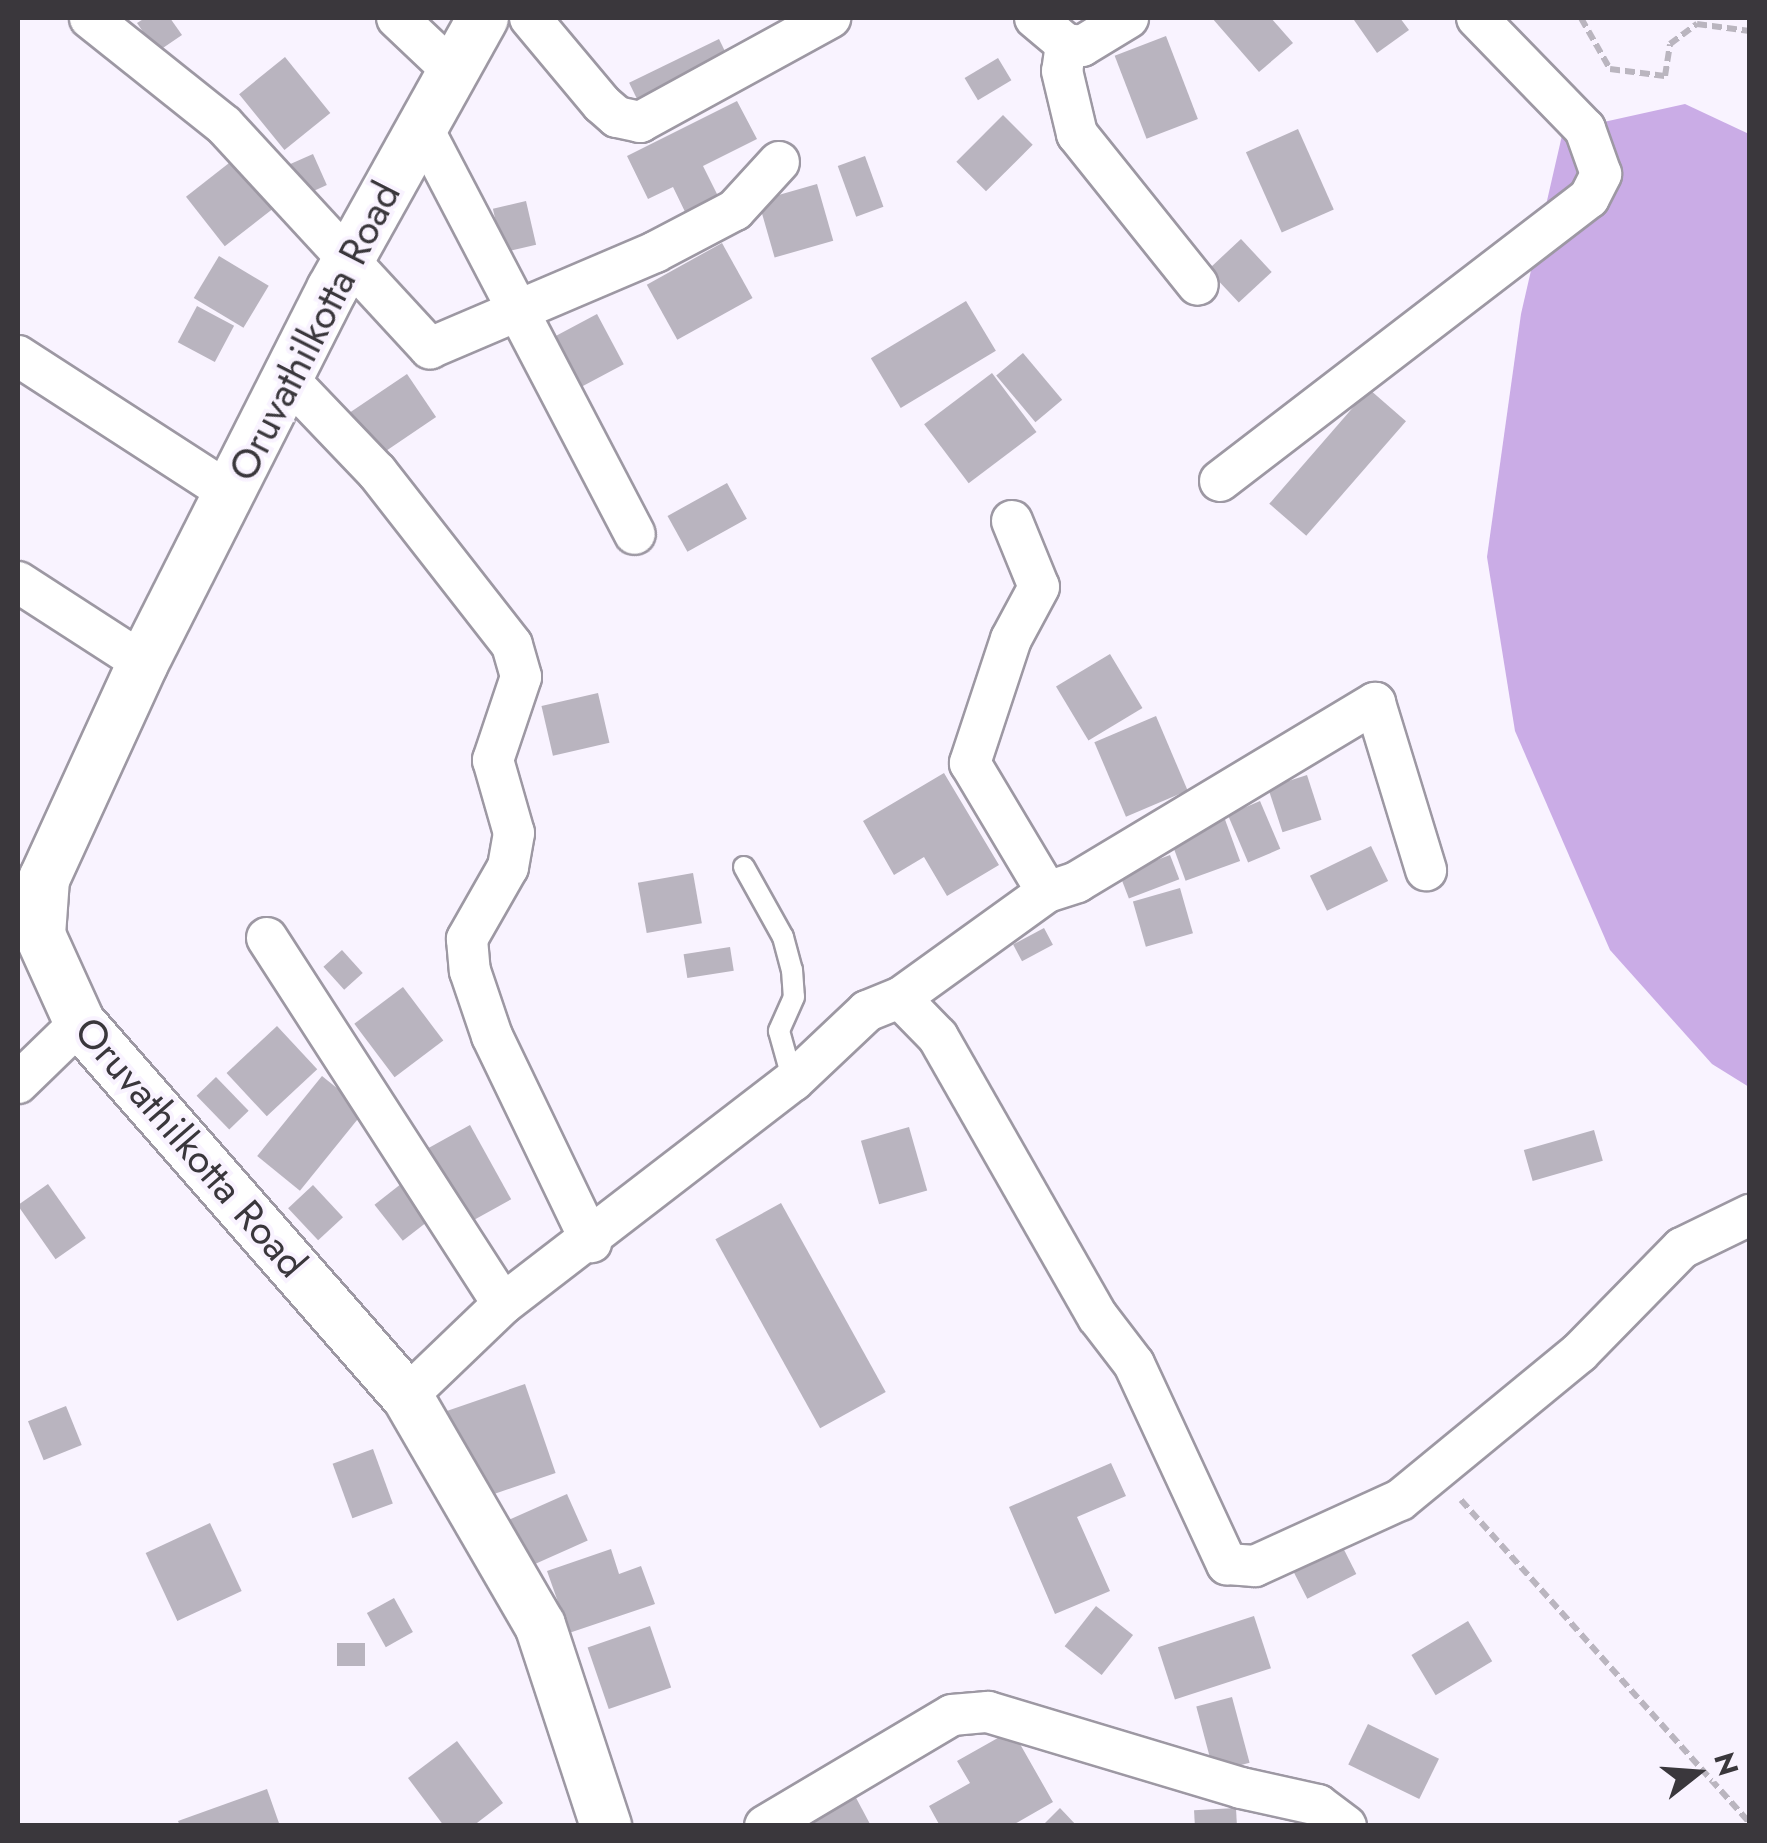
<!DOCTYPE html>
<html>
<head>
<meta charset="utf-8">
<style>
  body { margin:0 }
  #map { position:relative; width:1767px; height:1843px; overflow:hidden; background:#f9f3ff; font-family:Jost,sans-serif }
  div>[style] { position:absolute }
  .forest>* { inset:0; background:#caace6 }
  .building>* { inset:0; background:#b9b4bf; transform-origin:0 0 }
  .path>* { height:6px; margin-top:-3px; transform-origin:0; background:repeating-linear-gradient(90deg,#bab5bf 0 10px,transparent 0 15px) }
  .roads { filter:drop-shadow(2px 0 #9d98a3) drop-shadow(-2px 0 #9d98a3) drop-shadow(0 2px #9d98a3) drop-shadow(0 -2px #9d98a3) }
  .service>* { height:20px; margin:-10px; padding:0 10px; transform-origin:10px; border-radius:10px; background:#fff }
  .minor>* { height:40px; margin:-20px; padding:0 20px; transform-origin:20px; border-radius:20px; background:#fff }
  .tertiary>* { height:50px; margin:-25px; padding:0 25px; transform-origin:25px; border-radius:25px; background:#fff }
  span { translate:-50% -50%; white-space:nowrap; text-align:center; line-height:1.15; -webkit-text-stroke:8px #f9f3ff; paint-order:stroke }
  .street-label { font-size:40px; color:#3a373c }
  .frame { position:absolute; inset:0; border:20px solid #3a373c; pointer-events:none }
  .north { position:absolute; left:1647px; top:1723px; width:100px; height:100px; -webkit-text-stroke:8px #f9f3ff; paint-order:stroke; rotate:73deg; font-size:28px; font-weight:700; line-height:40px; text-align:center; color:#3a373c }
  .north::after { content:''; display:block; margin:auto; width:35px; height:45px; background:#3a373c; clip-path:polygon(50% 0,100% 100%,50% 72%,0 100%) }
</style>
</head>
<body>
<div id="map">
  <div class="forest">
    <i style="clip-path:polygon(1685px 104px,1749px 134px,1749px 1087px,1712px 1064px,1610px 950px,1515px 731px,1487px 557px,1521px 314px,1563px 131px)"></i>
  </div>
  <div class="building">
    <i style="clip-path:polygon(145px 18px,170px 18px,182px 35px,157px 52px,137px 23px)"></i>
    <i style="clip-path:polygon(1212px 18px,1271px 18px,1293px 43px,1259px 72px)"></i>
    <i style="clip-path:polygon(1358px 18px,1400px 18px,1409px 30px,1377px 53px,1354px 20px)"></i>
    <i style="left:1166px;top:36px;width:89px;height:55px;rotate:69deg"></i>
    <i style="left:719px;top:39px;width:30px;height:100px;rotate:64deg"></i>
    <i style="left:285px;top:57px;width:72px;height:59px;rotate:51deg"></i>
    <i style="left:998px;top:58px;width:26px;height:39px;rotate:59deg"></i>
    <i style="clip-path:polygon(737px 101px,757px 139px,703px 166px,722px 204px,689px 220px,673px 187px,648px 199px,627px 156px)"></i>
    <i style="left:1003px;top:115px;width:42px;height:66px;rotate:45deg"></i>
    <i style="left:1298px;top:129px;width:88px;height:57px;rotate:66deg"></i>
    <i style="left:313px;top:154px;width:34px;height:26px;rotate:66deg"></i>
    <i style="left:238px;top:156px;width:63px;height:66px;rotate:52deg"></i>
    <i style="left:865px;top:156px;width:54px;height:29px;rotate:70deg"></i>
    <i style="left:817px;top:184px;width:59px;height:61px;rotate:74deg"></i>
    <i style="left:526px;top:201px;width:45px;height:34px;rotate:77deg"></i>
    <i style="left:1241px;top:239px;width:45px;height:45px;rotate:47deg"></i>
    <i style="left:722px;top:243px;width:63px;height:86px;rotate:61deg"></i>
    <i style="left:219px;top:256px;width:58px;height:49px;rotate:31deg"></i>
    <i style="left:966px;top:301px;width:58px;height:111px;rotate:59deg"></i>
    <i style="left:197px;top:306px;width:42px;height:41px;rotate:28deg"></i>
    <i style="left:597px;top:314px;width:57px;height:68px;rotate:62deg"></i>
    <i style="left:1023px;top:353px;width:61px;height:35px;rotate:50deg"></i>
    <i style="left:992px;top:373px;width:74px;height:85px;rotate:53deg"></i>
    <i style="left:407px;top:374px;width:52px;height:81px;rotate:56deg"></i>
    <i style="left:1369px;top:389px;width:49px;height:152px;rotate:41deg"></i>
    <i style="left:727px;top:483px;width:41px;height:68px;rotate:61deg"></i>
    <i style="left:1110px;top:654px;width:63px;height:63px;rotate:59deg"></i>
    <i style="left:598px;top:693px;width:51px;height:58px;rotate:77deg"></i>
    <i style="left:1156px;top:716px;width:81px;height:67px;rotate:67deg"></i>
    <i style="clip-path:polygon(944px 773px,999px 865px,947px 896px,924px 857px,894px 875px,863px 821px)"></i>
    <i style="left:1307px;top:775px;width:47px;height:41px;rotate:72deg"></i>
    <i style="left:1260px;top:801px;width:52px;height:35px;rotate:67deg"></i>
    <i style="left:1223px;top:814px;width:50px;height:58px;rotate:70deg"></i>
    <i style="left:1371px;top:846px;width:39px;height:68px;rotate:64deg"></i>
    <i style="left:1170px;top:855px;width:26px;height:54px;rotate:69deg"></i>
    <i style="left:693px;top:873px;width:51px;height:56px;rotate:80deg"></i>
    <i style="left:1180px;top:888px;width:47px;height:49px;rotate:74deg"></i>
    <i style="left:1044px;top:928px;width:19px;height:35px;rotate:62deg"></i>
    <i style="left:730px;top:947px;width:24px;height:47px;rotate:81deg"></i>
    <i style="left:342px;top:950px;width:31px;height:25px;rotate:48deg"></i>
    <i style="left:403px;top:987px;width:67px;height:61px;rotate:53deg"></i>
    <i style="left:277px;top:1026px;width:59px;height:69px;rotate:47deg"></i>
    <i style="left:322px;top:1076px;width:55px;height:103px;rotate:39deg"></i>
    <i style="left:216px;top:1077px;width:47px;height:27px;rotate:46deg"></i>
    <i style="left:470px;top:1125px;width:85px;height:52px;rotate:61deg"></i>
    <i style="left:909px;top:1127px;width:66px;height:50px;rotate:74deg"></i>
    <i style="left:1594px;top:1130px;width:32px;height:73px;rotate:74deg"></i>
    <i style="left:406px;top:1180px;width:46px;height:40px;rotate:52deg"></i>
    <i style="left:48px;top:1184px;width:66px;height:37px;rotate:55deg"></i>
    <i style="left:313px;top:1185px;width:44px;height:34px;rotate:47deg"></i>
    <i style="left:781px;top:1203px;width:216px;height:75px;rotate:61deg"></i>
    <i style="left:525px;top:1384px;width:94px;height:85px;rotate:71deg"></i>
    <i style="left:66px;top:1406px;width:42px;height:41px;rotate:68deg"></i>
    <i style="left:373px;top:1449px;width:58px;height:43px;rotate:70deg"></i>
    <i style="clip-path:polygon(1111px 1463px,1126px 1496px,1077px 1517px,1110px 1591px,1055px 1614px,1009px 1507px)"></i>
    <i style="left:567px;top:1494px;width:51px;height:78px;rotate:66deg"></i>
    <i style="left:210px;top:1523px;width:75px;height:71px;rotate:65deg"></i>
    <i style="left:1335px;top:1532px;width:47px;height:55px;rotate:63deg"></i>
    <i style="clip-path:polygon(611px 1549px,619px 1574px,641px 1566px,655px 1604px,569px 1633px,547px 1571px)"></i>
    <i style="left:394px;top:1598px;width:39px;height:31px;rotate:61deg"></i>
    <i style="left:1096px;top:1606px;width:47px;height:51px;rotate:38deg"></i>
    <i style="left:1254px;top:1616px;width:55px;height:101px;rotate:72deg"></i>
    <i style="left:1468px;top:1621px;width:47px;height:66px;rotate:59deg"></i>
    <i style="left:650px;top:1626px;width:65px;height:66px;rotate:71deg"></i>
    <i style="left:365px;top:1643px;width:23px;height:28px;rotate:90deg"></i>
    <i style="left:1232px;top:1697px;width:68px;height:37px;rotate:75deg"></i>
    <i style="left:1368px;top:1724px;width:79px;height:45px;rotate:26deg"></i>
    <i style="clip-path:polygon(1012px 1730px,1053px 1802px,1011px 1826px,940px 1826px,929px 1806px,970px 1783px,957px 1761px)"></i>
    <i style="clip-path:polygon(457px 1741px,503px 1803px,473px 1826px,444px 1826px,408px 1778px)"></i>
    <i style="clip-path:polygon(846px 1779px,870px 1824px,814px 1826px,802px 1803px)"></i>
    <i style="clip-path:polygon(267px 1789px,280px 1826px,180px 1826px,178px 1821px)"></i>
    <i style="clip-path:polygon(1060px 1808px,1077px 1826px,1042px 1826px)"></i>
    <i style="left:1236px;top:1808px;width:18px;height:42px;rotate:87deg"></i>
  </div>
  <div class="path">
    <i style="left:1581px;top:18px;width:59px;rotate:60.4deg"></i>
    <i style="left:1610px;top:69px;width:55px;rotate:7.3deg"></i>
    <i style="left:1665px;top:76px;width:32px;rotate:-81deg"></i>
    <i style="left:1670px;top:44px;width:34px;rotate:-37deg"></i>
    <i style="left:1697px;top:24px;width:53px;rotate:7.5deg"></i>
    <i style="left:1461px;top:1500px;width:433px;rotate:48.2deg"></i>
  </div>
  <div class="roads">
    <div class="service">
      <i style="left:744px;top:867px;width:80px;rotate:60.9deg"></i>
      <i style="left:783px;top:937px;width:34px;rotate:75deg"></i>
      <i style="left:792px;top:970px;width:27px;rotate:86deg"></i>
      <i style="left:794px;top:997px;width:37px;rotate:114deg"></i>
      <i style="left:779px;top:1031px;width:52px;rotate:74.4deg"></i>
    </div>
    <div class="minor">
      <i style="left:90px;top:18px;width:171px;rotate:38.6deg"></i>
      <i style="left:224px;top:125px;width:304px;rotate:47.3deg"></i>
      <i style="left:430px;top:348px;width:245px;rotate:-23.1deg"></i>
      <i style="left:655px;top:252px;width:90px;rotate:-27.7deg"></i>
      <i style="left:735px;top:210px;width:65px;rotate:-47.5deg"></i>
      <i style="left:397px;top:18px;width:77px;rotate:43.4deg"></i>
      <i style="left:530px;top:18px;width:112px;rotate:50.1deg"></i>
      <i style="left:602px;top:104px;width:20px;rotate:41deg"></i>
      <i style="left:617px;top:117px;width:24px;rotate:12deg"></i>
      <i style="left:640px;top:122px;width:217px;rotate:-28.7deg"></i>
      <i style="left:1035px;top:18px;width:40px;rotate:40deg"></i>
      <i style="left:1066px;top:44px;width:16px;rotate:7deg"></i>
      <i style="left:1082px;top:46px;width:54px;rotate:-31.3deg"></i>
      <i style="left:1066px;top:44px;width:27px;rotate:98deg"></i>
      <i style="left:1062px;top:71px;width:65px;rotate:76.6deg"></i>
      <i style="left:1077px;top:134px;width:193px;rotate:51.3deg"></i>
      <i style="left:422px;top:127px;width:459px;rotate:62.4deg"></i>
      <i style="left:18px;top:356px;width:252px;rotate:32.9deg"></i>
      <i style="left:288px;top:379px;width:129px;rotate:46.3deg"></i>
      <i style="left:377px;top:472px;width:219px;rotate:52deg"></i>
      <i style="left:512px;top:645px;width:33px;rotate:74deg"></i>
      <i style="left:521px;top:677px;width:88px;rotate:108.6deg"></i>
      <i style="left:493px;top:760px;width:76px;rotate:74deg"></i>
      <i style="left:514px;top:833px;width:35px;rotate:100deg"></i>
      <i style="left:508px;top:867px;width:83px;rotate:119.7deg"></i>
      <i style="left:467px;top:939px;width:32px;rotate:85deg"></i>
      <i style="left:470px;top:971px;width:69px;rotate:71.3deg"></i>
      <i style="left:492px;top:1036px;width:229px;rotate:64.3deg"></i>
      <i style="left:1220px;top:481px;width:465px;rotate:-37.5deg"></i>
      <i style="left:1589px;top:198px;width:27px;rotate:-63deg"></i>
      <i style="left:1601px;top:174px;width:48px;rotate:-109.6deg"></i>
      <i style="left:1585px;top:129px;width:155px;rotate:-134.2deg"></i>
      <i style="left:1012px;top:521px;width:71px;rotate:67.8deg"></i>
      <i style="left:1039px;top:587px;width:59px;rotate:118.3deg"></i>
      <i style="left:1011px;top:639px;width:131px;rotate:108.3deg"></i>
      <i style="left:970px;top:763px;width:150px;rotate:59.2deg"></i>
      <i style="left:18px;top:582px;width:149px;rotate:32.9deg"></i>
      <i style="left:267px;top:938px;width:435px;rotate:57.2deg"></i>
      <i style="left:900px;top:998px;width:181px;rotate:-35.8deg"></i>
      <i style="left:1047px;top:892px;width:32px;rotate:-18deg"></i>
      <i style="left:1077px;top:882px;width:348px;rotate:-31deg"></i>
      <i style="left:1375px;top:703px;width:175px;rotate:73deg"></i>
      <i style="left:18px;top:1083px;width:86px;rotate:-44.1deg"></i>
      <i style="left:407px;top:1396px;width:133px;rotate:-43.8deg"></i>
      <i style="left:503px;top:1304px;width:366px;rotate:-37.6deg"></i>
      <i style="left:793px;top:1081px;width:102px;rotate:-43.4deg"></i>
      <i style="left:867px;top:1011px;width:35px;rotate:-22deg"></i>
      <i style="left:900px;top:998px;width:54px;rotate:45.7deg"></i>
      <i style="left:938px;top:1037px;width:322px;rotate:60.3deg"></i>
      <i style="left:1098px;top:1317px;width:59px;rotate:52.5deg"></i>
      <i style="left:1134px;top:1364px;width:221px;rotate:65.1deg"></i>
      <i style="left:1227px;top:1564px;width:28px;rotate:4deg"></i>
      <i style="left:1255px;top:1566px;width:159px;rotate:-24.5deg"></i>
      <i style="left:1400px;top:1500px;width:232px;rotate:-39.4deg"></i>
      <i style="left:1579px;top:1353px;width:147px;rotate:-45.6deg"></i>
      <i style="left:1682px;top:1248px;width:76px;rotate:-25.9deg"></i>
      <i style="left:765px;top:1826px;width:217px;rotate:-30.7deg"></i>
      <i style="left:952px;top:1715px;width:36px;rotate:-5deg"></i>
      <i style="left:988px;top:1712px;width:264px;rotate:16.7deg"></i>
      <i style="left:1241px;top:1788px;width:79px;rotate:12.4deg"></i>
      <i style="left:1318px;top:1805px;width:35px;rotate:37deg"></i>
    </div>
    <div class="tertiary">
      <i style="left:483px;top:18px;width:310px;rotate:119.1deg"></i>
      <i style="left:332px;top:289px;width:419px;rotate:116.8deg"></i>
      <i style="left:143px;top:663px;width:238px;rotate:114.6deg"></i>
      <i style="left:44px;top:879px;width:56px;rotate:94.1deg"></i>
      <i style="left:40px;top:935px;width:97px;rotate:65.6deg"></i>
      <i style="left:80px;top:1023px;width:496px;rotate:48.8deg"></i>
      <i style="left:407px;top:1396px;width:265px;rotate:59.9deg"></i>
      <i style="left:540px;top:1625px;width:212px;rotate:71.8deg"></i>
    </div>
  </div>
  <div class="street-label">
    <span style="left:314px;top:331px;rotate:-63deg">Oruvathilkotta Road</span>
    <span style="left:191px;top:1147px;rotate:49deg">Oruvathilkotta Road</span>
  </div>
  <div class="frame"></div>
  <div class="north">N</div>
</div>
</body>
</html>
